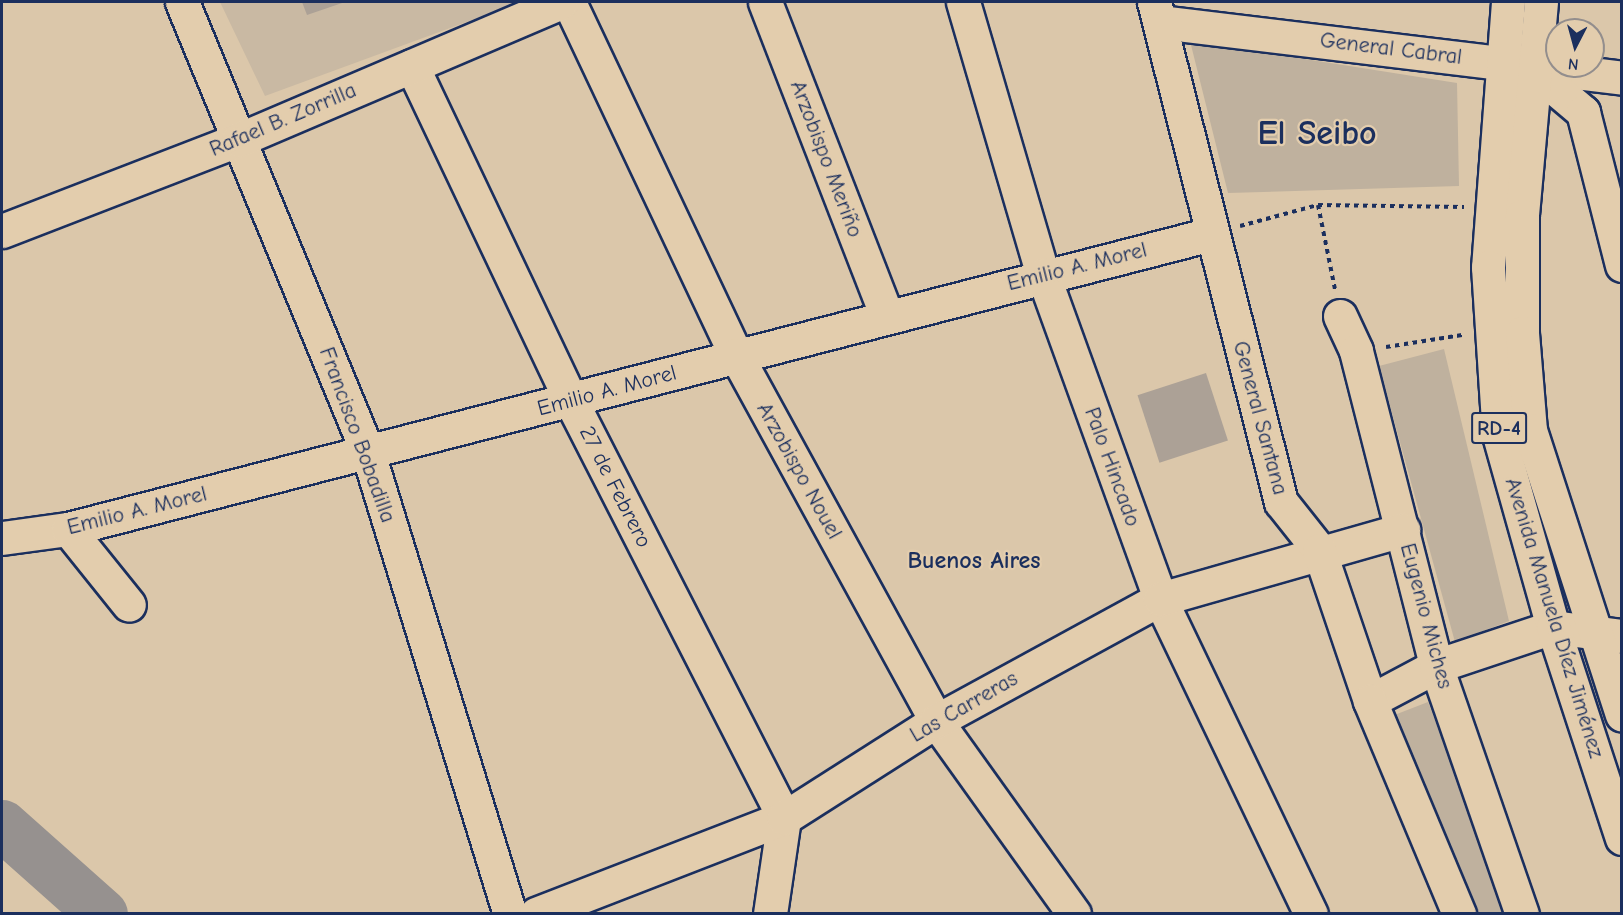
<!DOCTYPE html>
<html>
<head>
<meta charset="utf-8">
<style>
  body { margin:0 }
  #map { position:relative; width:1623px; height:915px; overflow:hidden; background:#dbc7aa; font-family:"Comic Neue",sans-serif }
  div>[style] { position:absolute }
  .built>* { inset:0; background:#c9b9a3 }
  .green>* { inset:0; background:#bfb19e; transform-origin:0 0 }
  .river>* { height:51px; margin:-25.5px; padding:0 25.5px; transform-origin:25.5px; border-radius:25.5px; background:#96918f }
  .building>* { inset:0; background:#aca196; transform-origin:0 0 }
  .path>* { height:4px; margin-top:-2px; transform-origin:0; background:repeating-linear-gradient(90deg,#1b2f5e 0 4.5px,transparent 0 9px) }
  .roads { filter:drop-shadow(2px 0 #1b2f5e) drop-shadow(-2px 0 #1b2f5e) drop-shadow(0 2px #1b2f5e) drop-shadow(0 -2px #1b2f5e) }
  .street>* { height:33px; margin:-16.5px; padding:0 16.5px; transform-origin:16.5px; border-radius:16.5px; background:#e3cdad }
  .secondary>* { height:33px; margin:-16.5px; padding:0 16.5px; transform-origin:16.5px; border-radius:16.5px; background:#e3cdad }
  .primary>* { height:33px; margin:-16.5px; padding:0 16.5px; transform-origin:16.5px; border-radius:16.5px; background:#e3cdad }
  span { translate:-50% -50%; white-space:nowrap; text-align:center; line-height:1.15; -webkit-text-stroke:4.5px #e3cdad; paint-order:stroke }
  .shield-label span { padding:2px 4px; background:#e3cdad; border:2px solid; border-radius:4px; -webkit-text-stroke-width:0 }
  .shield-label { font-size:21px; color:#1b2f5e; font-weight:700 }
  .street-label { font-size:22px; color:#1b2f5e }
  .neighbourhood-label { font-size:24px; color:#1b2f5e; font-weight:700 }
  .town-label { font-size:34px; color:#1b2f5e; font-weight:700 }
  .frame { position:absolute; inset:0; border:3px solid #1b2f5e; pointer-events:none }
  .north { position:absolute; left:1545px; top:18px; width:60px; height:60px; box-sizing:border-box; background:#e3cdad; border:2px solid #938e8d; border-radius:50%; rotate:186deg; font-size:16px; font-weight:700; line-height:24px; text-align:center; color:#1b2f5e }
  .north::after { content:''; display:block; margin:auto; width:21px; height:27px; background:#1b2f5e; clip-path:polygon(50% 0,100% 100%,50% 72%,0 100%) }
</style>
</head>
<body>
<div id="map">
  <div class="built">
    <i style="clip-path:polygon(220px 2px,521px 2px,265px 96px)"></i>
  </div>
  <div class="green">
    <i style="clip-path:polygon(1190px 41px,1457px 83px,1459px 186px,1228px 193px)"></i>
    <i style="clip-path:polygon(1444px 349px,1509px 621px,1455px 642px,1379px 366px)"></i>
    <i style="left:1428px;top:702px;width:226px;height:36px;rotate:69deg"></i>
  </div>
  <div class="river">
    <i style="left:2px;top:825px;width:134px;rotate:41.7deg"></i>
  </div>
  <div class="building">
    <i style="clip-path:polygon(302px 2px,345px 2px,307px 15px)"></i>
    <i style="left:1206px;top:373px;width:71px;height:72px;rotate:72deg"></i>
  </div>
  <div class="path">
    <i style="left:1318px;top:205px;width:86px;rotate:78.6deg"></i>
    <i style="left:1240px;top:226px;width:81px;rotate:-15.1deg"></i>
    <i style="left:1318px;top:205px;width:146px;rotate:0.8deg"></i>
    <i style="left:1386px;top:347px;width:77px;rotate:-9deg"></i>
  </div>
  <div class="roads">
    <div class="street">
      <i style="left:182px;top:2px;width:488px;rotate:67.6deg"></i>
      <i style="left:368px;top:453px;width:482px;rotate:72.9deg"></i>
      <i style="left:569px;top:2px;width:391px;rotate:64.7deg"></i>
      <i style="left:736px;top:355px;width:417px;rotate:61.3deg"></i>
      <i style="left:936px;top:721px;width:237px;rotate:54.4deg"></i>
      <i style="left:765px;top:2px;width:337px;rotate:68.8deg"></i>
      <i style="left:963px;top:2px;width:284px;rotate:73.7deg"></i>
      <i style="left:1043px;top:275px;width:344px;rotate:70.1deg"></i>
      <i style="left:1160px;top:599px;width:349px;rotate:64.4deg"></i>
      <i style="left:1161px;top:22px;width:464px;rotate:6.9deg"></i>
      <i style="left:412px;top:66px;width:371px;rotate:64.6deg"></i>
      <i style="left:571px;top:401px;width:468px;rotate:62.9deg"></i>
      <i style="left:784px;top:818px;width:97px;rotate:98.3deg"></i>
      <i style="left:1532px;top:69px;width:67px;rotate:40.1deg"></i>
      <i style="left:1583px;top:112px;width:158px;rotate:75.7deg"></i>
      <i style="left:1340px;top:316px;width:38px;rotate:65deg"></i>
      <i style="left:1356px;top:351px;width:325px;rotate:75.7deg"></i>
      <i style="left:1436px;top:666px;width:262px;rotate:70.9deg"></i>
      <i style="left:68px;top:529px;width:97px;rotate:51.2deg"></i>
      <i style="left:2px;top:538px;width:67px;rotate:-7.8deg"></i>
      <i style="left:68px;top:529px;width:1180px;rotate:-14.47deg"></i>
      <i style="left:1370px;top:701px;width:75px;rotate:-27.9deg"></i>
      <i style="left:1436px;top:666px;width:123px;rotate:-18.4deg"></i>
      <i style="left:1553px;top:627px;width:70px;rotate:7.4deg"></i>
      <i style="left:536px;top:914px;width:266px;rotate:-21.2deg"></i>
      <i style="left:784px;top:818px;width:180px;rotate:-32.5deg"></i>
      <i style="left:936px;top:721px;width:255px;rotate:-28.6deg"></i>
      <i style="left:1160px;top:599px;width:253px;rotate:-15.9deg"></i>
    </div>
    <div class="secondary">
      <i style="left:1154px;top:2px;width:516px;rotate:75.75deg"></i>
      <i style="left:1281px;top:502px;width:61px;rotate:51.6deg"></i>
      <i style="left:1319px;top:550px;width:159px;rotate:71.3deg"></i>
      <i style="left:1370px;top:701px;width:231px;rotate:67.3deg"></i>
      <i style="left:2px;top:231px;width:253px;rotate:-21.1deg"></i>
      <i style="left:238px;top:140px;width:351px;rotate:-23.1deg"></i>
    </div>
    <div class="primary">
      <i style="left:1508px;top:2px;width:266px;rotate:94.3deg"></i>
      <i style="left:1488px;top:267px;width:168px;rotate:86.3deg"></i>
      <i style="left:1499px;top:435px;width:199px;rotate:74.3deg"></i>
      <i style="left:1553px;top:627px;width:222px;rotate:71.9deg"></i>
      <i style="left:1541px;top:2px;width:215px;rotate:95.1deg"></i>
      <i style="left:1522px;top:216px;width:117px;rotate:90deg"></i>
      <i style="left:1522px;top:333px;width:97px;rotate:85.3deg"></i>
      <i style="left:1530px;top:430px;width:299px;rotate:72.1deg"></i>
    </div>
  </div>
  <div class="shield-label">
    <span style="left:1499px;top:428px">RD-4</span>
  </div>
  <div class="street-label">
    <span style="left:1391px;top:49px;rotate:7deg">General Cabral</span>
    <span style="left:283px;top:120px;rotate:-23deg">Rafael B. Zorrilla</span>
    <span style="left:826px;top:159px;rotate:69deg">Arzobispo Meriño</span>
    <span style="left:1077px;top:267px;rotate:-14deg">Emilio A. Morel</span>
    <span style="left:607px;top:391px;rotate:-15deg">Emilio A. Morel</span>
    <span style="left:1260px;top:418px;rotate:75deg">General Santana</span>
    <span style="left:357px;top:435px;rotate:70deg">Francisco Bobadilla</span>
    <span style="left:1112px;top:467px;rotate:70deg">Palo Hincado</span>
    <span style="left:799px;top:471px;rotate:61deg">Arzobispo Nouel</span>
    <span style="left:615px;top:487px;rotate:63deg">27 de Febrero</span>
    <span style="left:137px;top:511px;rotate:-14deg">Emilio A. Morel</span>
    <span style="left:1426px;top:616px;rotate:75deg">Eugenio Miches</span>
    <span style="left:1554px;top:618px;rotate:73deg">Avenida Manuela Díez Jiménez</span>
    <span style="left:964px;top:707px;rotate:-30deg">Las Carreras</span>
  </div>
  <div class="neighbourhood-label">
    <span style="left:974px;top:561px">Buenos Aires</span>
  </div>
  <div class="town-label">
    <span style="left:1317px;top:134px">El Seibo</span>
  </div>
  <div class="frame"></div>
  <div class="north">N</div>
</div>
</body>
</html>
